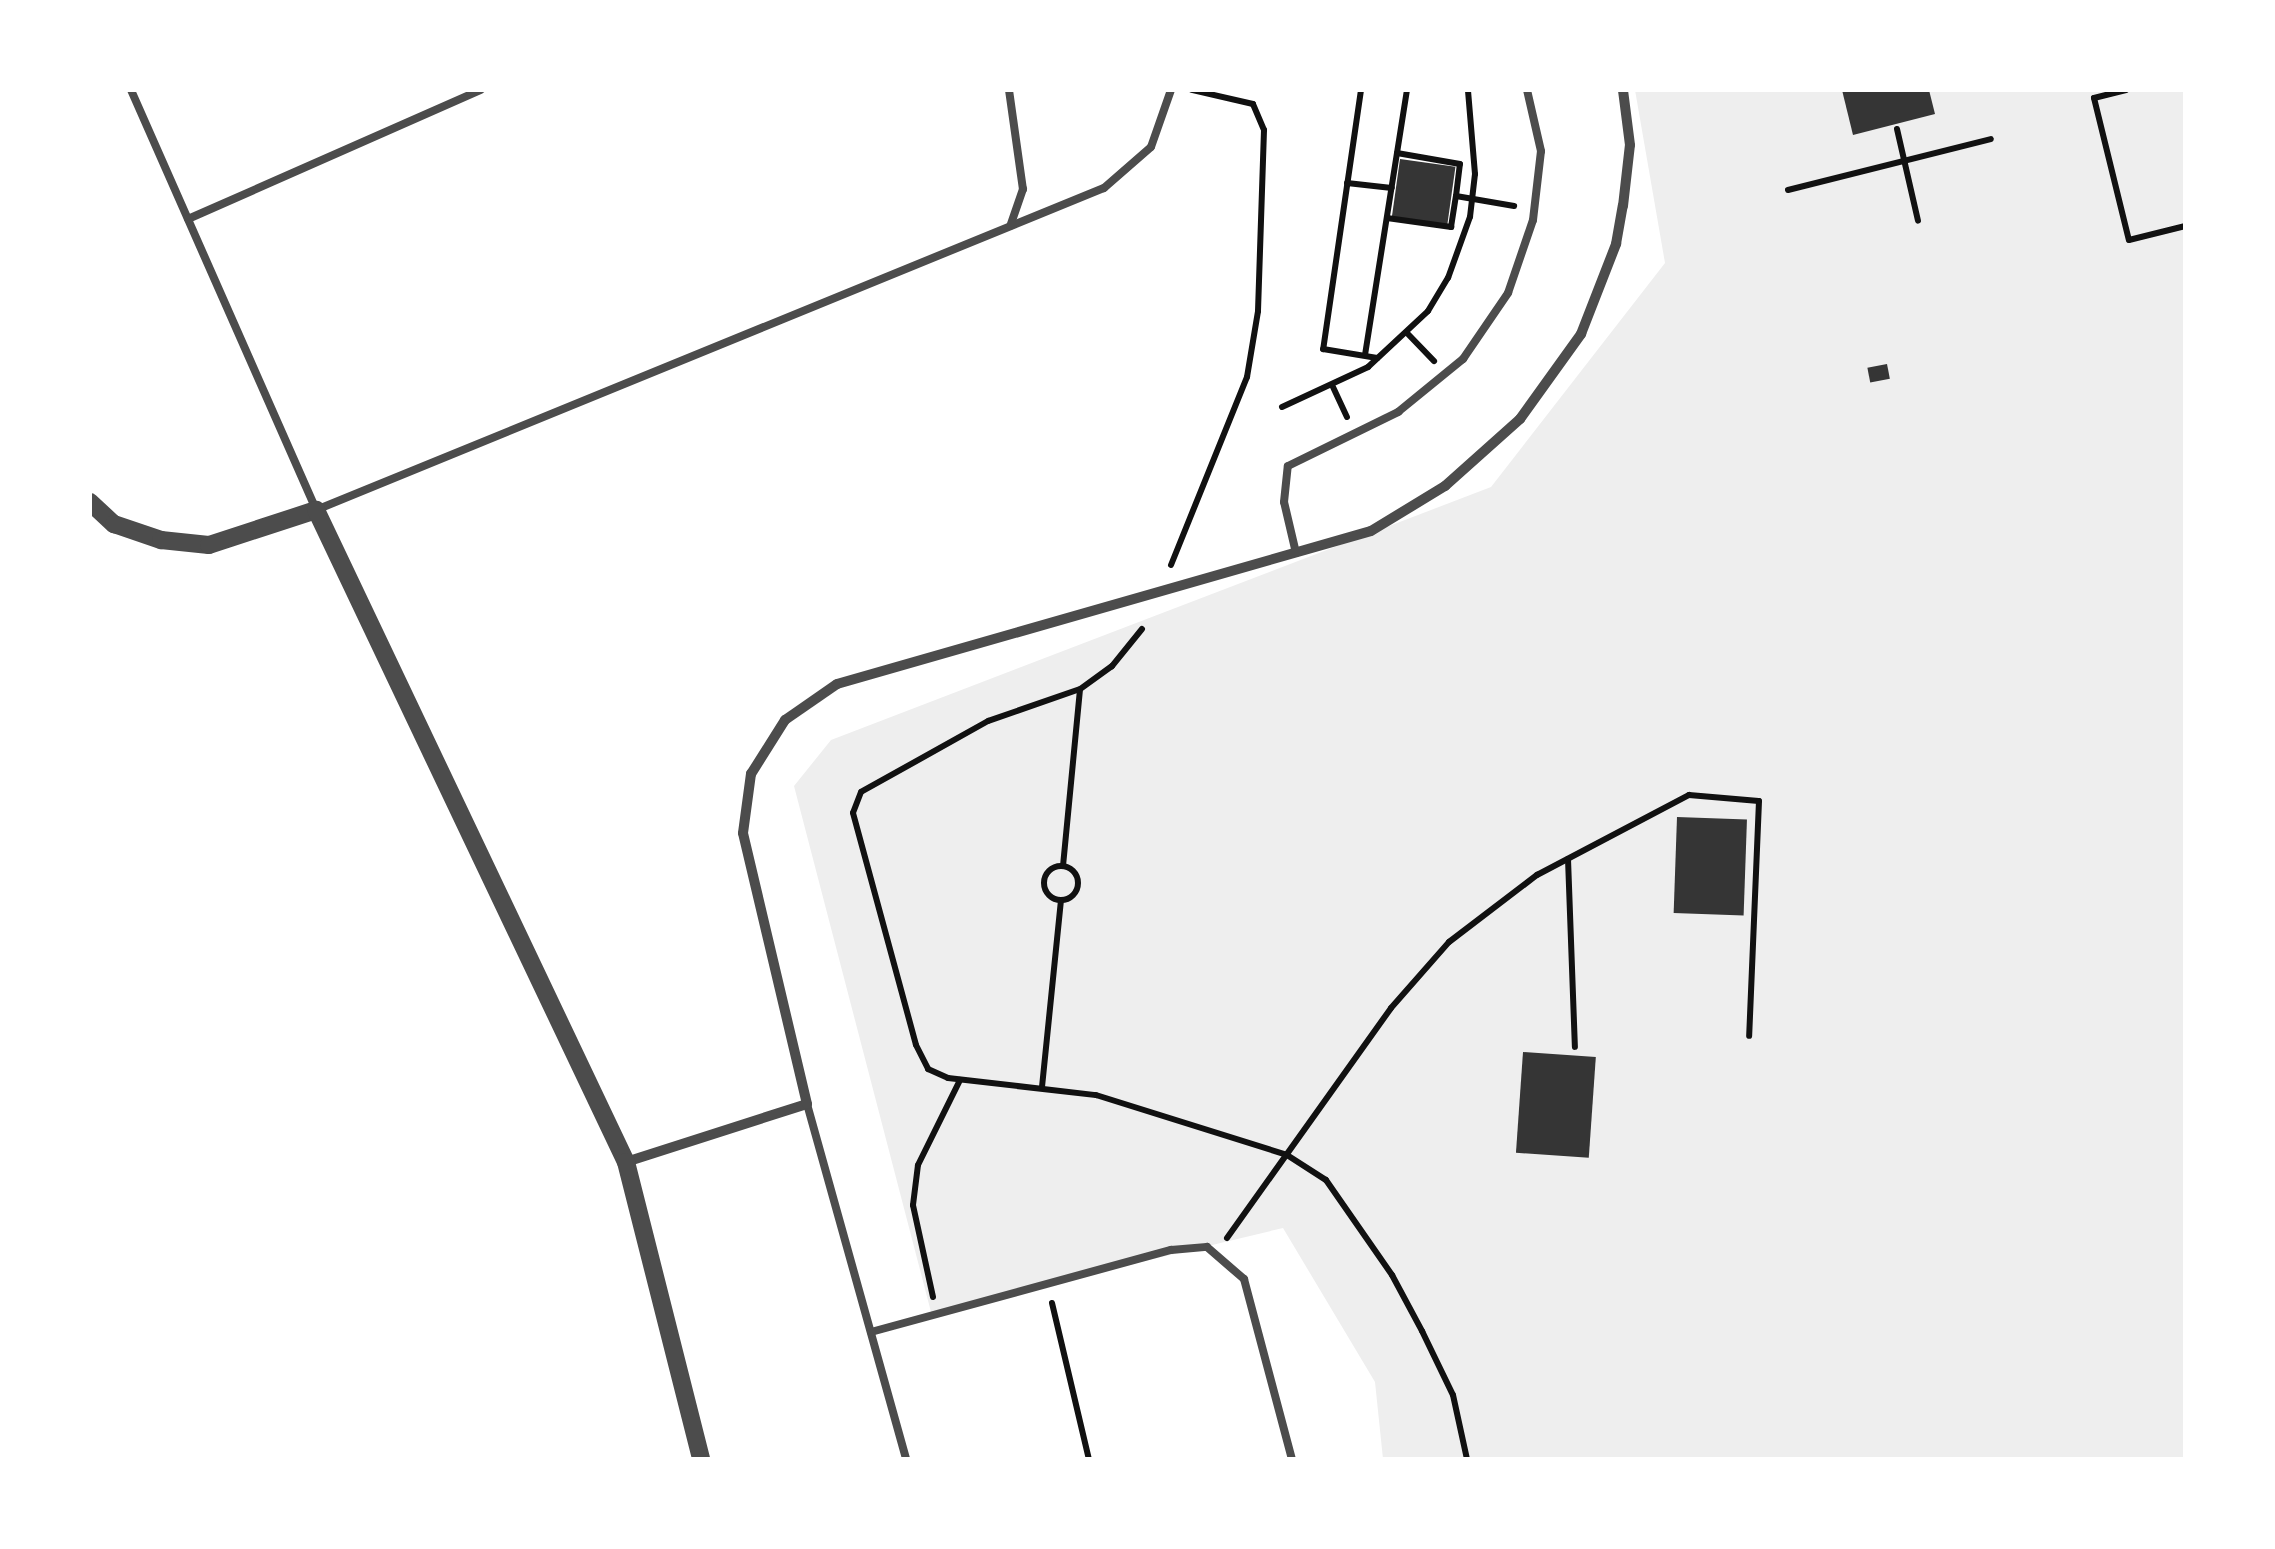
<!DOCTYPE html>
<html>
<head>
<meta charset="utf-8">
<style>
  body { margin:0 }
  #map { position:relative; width:2275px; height:1549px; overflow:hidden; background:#fff; font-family:Overpass,sans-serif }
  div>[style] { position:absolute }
  .green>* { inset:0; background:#eee }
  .building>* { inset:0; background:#353535; transform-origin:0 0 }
  .path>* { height:6px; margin:-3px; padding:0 3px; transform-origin:3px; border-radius:3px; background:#111 }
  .path>.ring { margin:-3px; padding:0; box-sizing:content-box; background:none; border:6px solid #111; border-radius:50% }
  .service>* { height:8px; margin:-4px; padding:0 4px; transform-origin:4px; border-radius:4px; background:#4c4c4c }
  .minor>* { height:10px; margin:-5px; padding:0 5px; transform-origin:5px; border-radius:5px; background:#4c4c4c }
  .tertiary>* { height:18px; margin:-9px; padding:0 9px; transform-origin:9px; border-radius:9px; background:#4c4c4c }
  span { translate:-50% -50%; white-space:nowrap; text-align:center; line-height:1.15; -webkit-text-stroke:8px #fff; paint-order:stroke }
  .frame { position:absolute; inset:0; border:92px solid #fff; pointer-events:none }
</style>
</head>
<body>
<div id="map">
  <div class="green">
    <i style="clip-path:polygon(1635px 90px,2185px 90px,2185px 1459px,1383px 1459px,1375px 1382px,1283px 1228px,931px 1312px,794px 786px,831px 740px,1491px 487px,1665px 263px)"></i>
  </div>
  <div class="building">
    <i style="clip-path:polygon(1842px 90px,1929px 90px,1935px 114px,1853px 135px)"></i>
    <i style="left:1400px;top:159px;width:56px;height:58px;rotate:8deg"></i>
    <i style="left:1887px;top:364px;width:15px;height:20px;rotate:79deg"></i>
    <i style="left:1677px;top:817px;width:70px;height:96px;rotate:2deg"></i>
    <i style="left:1523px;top:1052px;width:73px;height:101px;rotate:4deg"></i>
  </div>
  <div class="path">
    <i style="left:1361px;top:90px;width:262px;rotate:98.3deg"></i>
    <i style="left:1323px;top:349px;width:55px;rotate:9.5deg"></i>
    <i style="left:2126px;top:90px;width:33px;rotate:166deg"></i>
    <i style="left:2094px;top:98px;width:146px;rotate:76.2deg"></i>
    <i style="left:2129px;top:240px;width:58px;rotate:-14deg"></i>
    <i style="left:1897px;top:129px;width:94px;rotate:77.1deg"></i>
    <i style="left:1347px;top:183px;width:45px;rotate:6.3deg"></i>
    <i style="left:1788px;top:190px;width:209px;rotate:-14.1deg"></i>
    <i style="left:1456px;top:196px;width:59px;rotate:9.8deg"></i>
    <i style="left:1387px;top:218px;width:65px;rotate:8deg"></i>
    <i style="left:1451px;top:227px;width:31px;rotate:-81deg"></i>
    <i style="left:1456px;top:196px;width:32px;rotate:-83deg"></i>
    <i style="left:1460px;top:164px;width:64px;rotate:-170.1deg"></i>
    <i style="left:1407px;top:333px;width:39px;rotate:46deg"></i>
    <i style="left:1365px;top:355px;width:268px;rotate:-81deg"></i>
    <i style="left:1333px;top:387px;width:33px;rotate:65deg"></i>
    <i style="left:1282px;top:407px;width:95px;rotate:-24.9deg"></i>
    <i style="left:1368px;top:367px;width:82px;rotate:-43deg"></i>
    <i style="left:1428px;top:311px;width:39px;rotate:-59deg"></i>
    <i style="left:1448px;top:278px;width:65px;rotate:-70.2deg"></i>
    <i style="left:1470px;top:217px;width:43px;rotate:-83.4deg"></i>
    <i style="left:1475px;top:174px;width:84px;rotate:-94.8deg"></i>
    <i style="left:1171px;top:565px;width:203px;rotate:-68deg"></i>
    <i style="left:1247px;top:377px;width:67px;rotate:-80.5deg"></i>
    <i style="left:1258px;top:311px;width:181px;rotate:-88.1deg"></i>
    <i style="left:1264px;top:130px;width:28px;rotate:-113deg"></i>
    <i style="left:1253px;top:104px;width:63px;rotate:-167.1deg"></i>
    <i style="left:1142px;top:629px;width:48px;rotate:129deg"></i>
    <i style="left:1112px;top:666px;width:39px;rotate:144deg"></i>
    <i style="left:1080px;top:689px;width:97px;rotate:160.8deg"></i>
    <i style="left:988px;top:721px;width:145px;rotate:150.8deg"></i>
    <i style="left:861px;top:792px;width:22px;rotate:111deg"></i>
    <i style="left:853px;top:813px;width:240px;rotate:74.8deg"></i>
    <i style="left:916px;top:1045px;width:27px;rotate:63deg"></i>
    <i style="left:928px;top:1069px;width:22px;rotate:24deg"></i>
    <i style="left:948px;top:1078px;width:149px;rotate:6.6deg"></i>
    <i style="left:1096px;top:1095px;width:200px;rotate:17.4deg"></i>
    <i style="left:1287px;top:1155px;width:46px;rotate:32.7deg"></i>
    <i style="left:1326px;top:1180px;width:116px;rotate:55.2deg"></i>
    <i style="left:1392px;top:1275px;width:64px;rotate:61.8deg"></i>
    <i style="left:1422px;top:1331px;width:71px;rotate:64.2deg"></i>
    <i style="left:1453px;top:1395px;width:66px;rotate:77.7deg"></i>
    <i style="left:1568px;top:859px;width:188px;rotate:87.9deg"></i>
    <i style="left:1063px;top:866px;width:176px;rotate:-84.5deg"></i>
    <i class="ring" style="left:1044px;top:866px;width:28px;height:28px"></i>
    <i style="left:1042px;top:1087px;width:188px;rotate:-84.2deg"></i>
    <i style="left:1227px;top:1238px;width:282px;rotate:-54.5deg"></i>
    <i style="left:1391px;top:1008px;width:88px;rotate:-48.7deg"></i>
    <i style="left:1449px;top:942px;width:111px;rotate:-37.3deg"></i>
    <i style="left:1537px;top:875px;width:172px;rotate:-27.8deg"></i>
    <i style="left:1689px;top:795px;width:70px;rotate:4.9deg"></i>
    <i style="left:1759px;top:801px;width:235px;rotate:92.4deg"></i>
    <i style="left:933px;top:1297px;width:94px;rotate:-102.3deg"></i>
    <i style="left:913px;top:1205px;width:40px;rotate:-82.9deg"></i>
    <i style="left:918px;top:1165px;width:95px;rotate:-63.7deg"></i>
    <i style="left:1052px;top:1303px;width:160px;rotate:76.7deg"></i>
  </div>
  <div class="service">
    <i style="left:131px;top:90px;width:459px;rotate:66.2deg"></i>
    <i style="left:316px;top:510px;width:851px;rotate:-22.23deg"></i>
    <i style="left:1104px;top:188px;width:62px;rotate:-41.1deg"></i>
    <i style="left:1151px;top:147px;width:60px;rotate:-70.7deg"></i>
    <i style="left:1009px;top:90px;width:100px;rotate:82deg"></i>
    <i style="left:1023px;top:189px;width:39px;rotate:109deg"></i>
    <i style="left:188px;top:219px;width:320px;rotate:-23.8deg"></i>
    <i style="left:1296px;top:553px;width:52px;rotate:-103.2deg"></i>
    <i style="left:1284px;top:502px;width:36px;rotate:-84deg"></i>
    <i style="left:1288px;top:466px;width:123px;rotate:-26.1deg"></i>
    <i style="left:1398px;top:412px;width:84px;rotate:-39.2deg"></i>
    <i style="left:1463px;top:359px;width:80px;rotate:-55.7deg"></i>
    <i style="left:1508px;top:293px;width:77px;rotate:-71.1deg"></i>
    <i style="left:1533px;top:220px;width:69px;rotate:-83.4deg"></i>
    <i style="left:1541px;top:151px;width:63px;rotate:-102.9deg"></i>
    <i style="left:807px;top:1104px;width:369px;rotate:74.4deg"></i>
    <i style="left:871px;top:1332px;width:311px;rotate:-15.3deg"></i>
    <i style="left:1171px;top:1250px;width:36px;rotate:-5deg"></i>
    <i style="left:1207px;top:1247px;width:49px;rotate:40.9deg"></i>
    <i style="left:1244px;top:1279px;width:186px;rotate:75.1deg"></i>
  </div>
  <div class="minor">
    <i style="left:626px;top:1162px;width:190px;rotate:-17.8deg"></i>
    <i style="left:807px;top:1104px;width:278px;rotate:-103.3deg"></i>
    <i style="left:743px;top:833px;width:60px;rotate:-82.3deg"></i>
    <i style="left:751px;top:774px;width:64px;rotate:-57.8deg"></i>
    <i style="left:785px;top:720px;width:63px;rotate:-34.7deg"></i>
    <i style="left:837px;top:684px;width:555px;rotate:-15.99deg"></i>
    <i style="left:1371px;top:531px;width:87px;rotate:-31.3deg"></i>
    <i style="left:1445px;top:486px;width:101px;rotate:-41.8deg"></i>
    <i style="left:1520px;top:419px;width:105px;rotate:-54.3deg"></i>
    <i style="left:1581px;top:334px;width:97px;rotate:-68.7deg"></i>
    <i style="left:1616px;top:244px;width:39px;rotate:-80deg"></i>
    <i style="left:1623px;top:206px;width:61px;rotate:-83.5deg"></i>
    <i style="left:1630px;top:145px;width:55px;rotate:-97.3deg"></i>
  </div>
  <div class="tertiary">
    <i style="left:90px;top:502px;width:33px;rotate:43deg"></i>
    <i style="left:114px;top:524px;width:50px;rotate:18.8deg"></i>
    <i style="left:161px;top:540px;width:48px;rotate:5.9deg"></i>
    <i style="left:209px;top:545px;width:113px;rotate:-18.1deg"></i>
    <i style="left:316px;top:510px;width:722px;rotate:64.57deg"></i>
    <i style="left:626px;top:1162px;width:306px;rotate:75.8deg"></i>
  </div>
  <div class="frame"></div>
</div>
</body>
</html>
